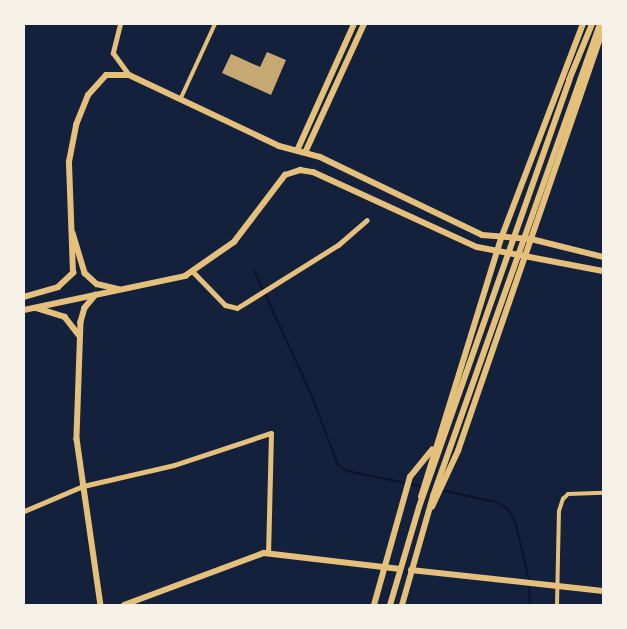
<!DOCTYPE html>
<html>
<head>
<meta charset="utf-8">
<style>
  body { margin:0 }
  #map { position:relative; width:627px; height:629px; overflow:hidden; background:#14213d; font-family:"Sofia Sans Condensed",sans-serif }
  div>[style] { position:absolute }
  .stream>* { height:2px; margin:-1px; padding:0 1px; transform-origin:1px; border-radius:1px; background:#0b132b }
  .building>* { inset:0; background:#c6a872 }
  .minor>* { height:4px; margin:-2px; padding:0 2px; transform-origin:2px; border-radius:2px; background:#e5c07b }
  .tertiary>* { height:5px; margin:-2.5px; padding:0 2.5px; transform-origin:2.5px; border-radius:2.5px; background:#e5c07b }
  .secondary>* { height:5.5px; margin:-2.75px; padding:0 2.75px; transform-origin:2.75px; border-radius:2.75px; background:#e5c07b }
  .primary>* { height:6px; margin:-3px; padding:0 3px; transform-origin:3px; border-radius:3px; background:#e5c07b }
  .trunk>* { height:6px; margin:-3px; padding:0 3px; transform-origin:3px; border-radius:3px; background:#e5c07b }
  span { translate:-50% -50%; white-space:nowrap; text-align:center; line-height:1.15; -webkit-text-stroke:4px #f6f1e7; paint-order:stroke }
  .frame { position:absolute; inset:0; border:25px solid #f6f1e7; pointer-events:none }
</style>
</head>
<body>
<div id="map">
  <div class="stream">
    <i style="left:254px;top:270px;width:136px;rotate:65.3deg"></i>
    <i style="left:311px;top:394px;width:76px;rotate:69.2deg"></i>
    <i style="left:338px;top:465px;width:11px;rotate:34deg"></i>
    <i style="left:347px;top:471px;width:79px;rotate:11.7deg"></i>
    <i style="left:441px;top:490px;width:56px;rotate:12.3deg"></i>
    <i style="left:496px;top:502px;width:14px;rotate:30deg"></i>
    <i style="left:508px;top:509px;width:18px;rotate:63deg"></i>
    <i style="left:516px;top:525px;width:57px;rotate:76.7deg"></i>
    <i style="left:529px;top:585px;width:20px;rotate:87deg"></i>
  </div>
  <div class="building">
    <i style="clip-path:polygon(267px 52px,286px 60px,271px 95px,222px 73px,231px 54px,260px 67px)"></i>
  </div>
  <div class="minor">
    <i style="left:180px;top:100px;width:84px;rotate:-65.3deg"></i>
    <i style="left:557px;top:605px;width:94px;rotate:-88.8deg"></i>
    <i style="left:559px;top:511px;width:13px;rotate:-72deg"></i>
    <i style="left:563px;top:499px;width:7px;rotate:-45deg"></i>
    <i style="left:568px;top:494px;width:35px;rotate:-2deg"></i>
  </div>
  <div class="tertiary">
    <i style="left:120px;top:24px;width:30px;rotate:104deg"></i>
    <i style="left:113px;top:53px;width:27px;rotate:54deg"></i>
    <i style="left:193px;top:272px;width:46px;rotate:45.9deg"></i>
    <i style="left:225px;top:305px;width:12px;rotate:14deg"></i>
    <i style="left:237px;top:308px;width:119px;rotate:-32deg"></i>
    <i style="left:338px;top:245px;width:38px;rotate:-41deg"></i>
    <i style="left:24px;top:511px;width:64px;rotate:-23deg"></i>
    <i style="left:83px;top:486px;width:93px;rotate:-13deg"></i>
    <i style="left:174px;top:465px;width:102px;rotate:-18.3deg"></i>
    <i style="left:271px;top:433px;width:119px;rotate:91.4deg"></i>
  </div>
  <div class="secondary">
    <i style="left:297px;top:151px;width:139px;rotate:-65.8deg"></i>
    <i style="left:305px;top:153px;width:142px;rotate:-65.4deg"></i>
    <i style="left:73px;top:233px;width:42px;rotate:73.3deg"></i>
    <i style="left:85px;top:273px;width:16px;rotate:43deg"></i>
    <i style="left:97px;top:284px;width:22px;rotate:13deg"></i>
    <i style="left:96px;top:295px;width:17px;rotate:130deg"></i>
    <i style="left:85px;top:308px;width:15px;rotate:106deg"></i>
    <i style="left:81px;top:322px;width:117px;rotate:92deg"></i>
    <i style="left:77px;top:439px;width:168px;rotate:81.8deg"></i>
    <i style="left:24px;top:297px;width:35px;rotate:-16deg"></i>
    <i style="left:58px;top:287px;width:21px;rotate:-43deg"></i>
    <i style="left:73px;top:273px;width:111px;rotate:-92.1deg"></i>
    <i style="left:69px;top:162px;width:38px;rotate:-79deg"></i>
    <i style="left:76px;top:125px;width:32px;rotate:-68deg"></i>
    <i style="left:36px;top:308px;width:30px;rotate:17deg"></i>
    <i style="left:65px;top:317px;width:23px;rotate:52deg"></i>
    <i style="left:24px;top:310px;width:165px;rotate:-11.9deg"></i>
    <i style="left:185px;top:276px;width:60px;rotate:-34.8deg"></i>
    <i style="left:234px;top:242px;width:84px;rotate:-52.7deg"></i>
    <i style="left:285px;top:175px;width:16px;rotate:-18deg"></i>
    <i style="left:300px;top:170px;width:13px;rotate:9deg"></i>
    <i style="left:421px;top:497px;width:273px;rotate:-72.8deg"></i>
    <i style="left:502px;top:236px;width:227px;rotate:-69.1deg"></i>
    <i style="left:432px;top:507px;width:62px;rotate:-65.1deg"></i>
    <i style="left:458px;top:451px;width:445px;rotate:-71deg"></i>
    <i style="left:411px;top:570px;width:193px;rotate:6.2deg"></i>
    <i style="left:124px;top:605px;width:149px;rotate:-20.4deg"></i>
    <i style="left:264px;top:553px;width:137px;rotate:6.7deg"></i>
    <i style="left:374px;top:605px;width:133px;rotate:-74.3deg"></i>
    <i style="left:410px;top:477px;width:35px;rotate:-51deg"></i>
  </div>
  <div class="primary">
    <i style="left:88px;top:95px;width:27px;rotate:-48deg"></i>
    <i style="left:106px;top:75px;width:23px"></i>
    <i style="left:129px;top:75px;width:166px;rotate:25.3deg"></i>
    <i style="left:279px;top:146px;width:42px;rotate:15deg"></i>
    <i style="left:320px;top:157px;width:180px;rotate:25.7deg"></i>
    <i style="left:482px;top:235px;width:49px;rotate:4.7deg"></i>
    <i style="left:531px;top:239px;width:74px;rotate:14deg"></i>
    <i style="left:313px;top:172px;width:180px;rotate:24.6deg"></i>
    <i style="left:477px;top:247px;width:128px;rotate:10.8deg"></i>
  </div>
  <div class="trunk">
    <i style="left:390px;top:605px;width:102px;rotate:-73.5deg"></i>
    <i style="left:419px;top:507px;width:453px;rotate:-70.6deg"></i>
    <i style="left:569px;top:80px;width:61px;rotate:-67.7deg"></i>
    <i style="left:402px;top:605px;width:113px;rotate:-74.1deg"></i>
    <i style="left:433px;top:496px;width:501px;rotate:-70.52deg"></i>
  </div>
  <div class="frame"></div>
</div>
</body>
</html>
